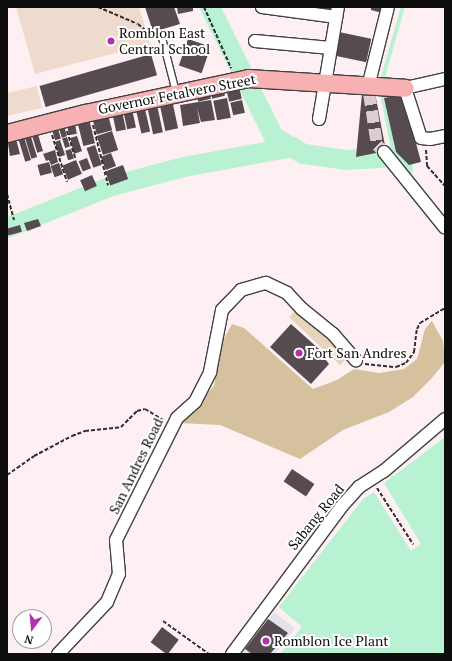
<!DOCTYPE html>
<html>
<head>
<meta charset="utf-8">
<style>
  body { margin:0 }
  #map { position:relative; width:452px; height:661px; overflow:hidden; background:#fef0f2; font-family:"PT Serif",serif }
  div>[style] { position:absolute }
  .industrial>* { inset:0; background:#e3e3ec }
  .green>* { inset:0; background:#e6d4bc }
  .forest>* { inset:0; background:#d5c19d }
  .pitch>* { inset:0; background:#eedbcd }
  .water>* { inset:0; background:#b9f1d3 }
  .stream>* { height:3.5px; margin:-1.75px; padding:0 1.75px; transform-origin:1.75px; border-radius:1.75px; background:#b9f1d3 }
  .river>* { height:20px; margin:-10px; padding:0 10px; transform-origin:10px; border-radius:10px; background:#b9f1d3 }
  .building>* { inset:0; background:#564b51; transform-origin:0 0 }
  .street-tunnel>* { height:12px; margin-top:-6px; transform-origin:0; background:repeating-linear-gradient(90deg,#daced0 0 12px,transparent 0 18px) }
  .path>* { height:2px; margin-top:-1px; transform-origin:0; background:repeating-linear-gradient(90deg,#303030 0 4px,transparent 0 6px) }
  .roads { filter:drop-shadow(1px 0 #414141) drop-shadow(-1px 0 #414141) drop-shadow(0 1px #414141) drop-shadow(0 -1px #414141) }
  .lane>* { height:6px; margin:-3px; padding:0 3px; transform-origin:3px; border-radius:3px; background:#fff }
  .street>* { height:12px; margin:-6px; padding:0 6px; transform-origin:6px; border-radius:6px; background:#fff }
  .secondary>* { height:17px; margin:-8.5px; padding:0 8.5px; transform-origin:8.5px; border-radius:8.5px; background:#f8b1b3 }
  .dots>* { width:11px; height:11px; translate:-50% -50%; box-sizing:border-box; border:2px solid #fff; border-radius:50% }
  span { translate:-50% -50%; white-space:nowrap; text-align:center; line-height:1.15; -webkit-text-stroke:4px #fff; paint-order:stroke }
  .poi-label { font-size:14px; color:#0e0e0e }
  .left { translate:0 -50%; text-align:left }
  .street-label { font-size:14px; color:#0e0e0e }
  .frame { position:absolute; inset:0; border:8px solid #0e0e0e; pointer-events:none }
  .north { position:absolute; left:12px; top:609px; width:40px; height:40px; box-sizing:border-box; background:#fff; border:1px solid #9f9f9f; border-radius:50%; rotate:196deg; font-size:11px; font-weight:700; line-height:16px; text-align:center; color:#0e0e0e }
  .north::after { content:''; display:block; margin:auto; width:14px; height:18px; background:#b331af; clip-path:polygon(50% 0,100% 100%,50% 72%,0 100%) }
</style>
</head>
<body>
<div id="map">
  <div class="industrial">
    <i style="clip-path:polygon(274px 612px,295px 628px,275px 654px,242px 654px)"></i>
  </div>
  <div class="green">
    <i style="clip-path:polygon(297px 309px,330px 336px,349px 357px,340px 365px,289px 317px)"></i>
  </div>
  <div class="forest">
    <i style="clip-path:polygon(432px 321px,443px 341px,445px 362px,431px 379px,413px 397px,389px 412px,343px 430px,300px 459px,220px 425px,179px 423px,214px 386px,221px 344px,232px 324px,244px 328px,313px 389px,337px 380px,354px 369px,379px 373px,404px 369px,417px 359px,425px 329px)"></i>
  </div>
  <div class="pitch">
    <i style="clip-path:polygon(16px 7px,139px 7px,150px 44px,35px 74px)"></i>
    <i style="clip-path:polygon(37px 86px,42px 108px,7px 116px,7px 93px)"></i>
  </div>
  <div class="water">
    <i style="clip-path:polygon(445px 437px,445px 654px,280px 654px,302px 627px,279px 607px,363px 499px,374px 492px,411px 551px,421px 544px,384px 483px)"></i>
  </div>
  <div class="stream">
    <i style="left:382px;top:81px;width:77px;rotate:-74.2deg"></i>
    <i style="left:382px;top:91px;width:67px;rotate:78.9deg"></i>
  </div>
  <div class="river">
    <i style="left:210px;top:7px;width:145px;rotate:63.8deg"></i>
    <i style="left:274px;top:137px;width:34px;rotate:30deg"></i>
    <i style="left:304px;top:154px;width:42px;rotate:8.1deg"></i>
    <i style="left:346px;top:160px;width:49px;rotate:-3.5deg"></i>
    <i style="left:395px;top:157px;width:14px;rotate:54deg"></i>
    <i style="left:7px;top:228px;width:113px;rotate:-21.8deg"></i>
    <i style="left:112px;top:186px;width:74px;rotate:-14.8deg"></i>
    <i style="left:184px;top:167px;width:111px;rotate:-10.4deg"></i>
  </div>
  <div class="building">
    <i style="clip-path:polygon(145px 7px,174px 7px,180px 24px,153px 32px)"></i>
    <i style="clip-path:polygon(177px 7px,193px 7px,193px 11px,178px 14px)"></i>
    <i style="clip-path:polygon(296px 7px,333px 7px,332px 15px)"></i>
    <i style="clip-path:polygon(371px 7px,388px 7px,386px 14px,371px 10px)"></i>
    <i style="left:339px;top:32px;width:33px;height:24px;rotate:12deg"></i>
    <i style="left:188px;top:39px;width:24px;height:28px;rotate:19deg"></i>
    <i style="left:151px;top:54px;width:22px;height:116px;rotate:74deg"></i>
    <i style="left:222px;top:84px;width:12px;height:13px;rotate:76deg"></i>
    <i style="left:208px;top:87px;width:12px;height:13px;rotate:76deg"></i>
    <i style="left:239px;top:87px;width:12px;height:13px;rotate:76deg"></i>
    <i style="clip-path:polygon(375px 93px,386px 151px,356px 157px,362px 94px)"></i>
    <i style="clip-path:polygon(403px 94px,421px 162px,409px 165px,396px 152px,384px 98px)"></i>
    <i style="left:171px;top:95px;width:34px;height:13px;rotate:78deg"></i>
    <i style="left:227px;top:98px;width:20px;height:14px;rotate:79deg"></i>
    <i style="left:156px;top:100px;width:33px;height:10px;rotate:78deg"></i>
    <i style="clip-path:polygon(211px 100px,215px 120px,201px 122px,197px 108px,200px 123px,183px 126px,180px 105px)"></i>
    <i style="left:242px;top:100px;width:13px;height:12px;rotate:77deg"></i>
    <i style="left:131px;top:104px;width:24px;height:9px;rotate:78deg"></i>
    <i style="left:121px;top:106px;width:24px;height:10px;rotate:78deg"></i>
    <i style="left:145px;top:109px;width:23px;height:9px;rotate:77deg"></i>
    <i style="left:107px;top:111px;width:20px;height:16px;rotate:75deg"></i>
    <i style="left:88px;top:115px;width:29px;height:12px;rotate:76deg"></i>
    <i style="left:74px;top:119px;width:15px;height:8px;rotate:79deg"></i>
    <i style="clip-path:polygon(64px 126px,67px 136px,62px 138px,59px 129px)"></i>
    <i style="left:36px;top:128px;width:24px;height:6px;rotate:73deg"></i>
    <i style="left:58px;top:129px;width:10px;height:6px;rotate:73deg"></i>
    <i style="left:112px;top:131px;width:20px;height:16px;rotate:72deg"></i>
    <i style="clip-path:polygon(15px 135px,20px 154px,10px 156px,7px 137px)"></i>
    <i style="clip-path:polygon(77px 136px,82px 151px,74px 154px,70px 138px)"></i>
    <i style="left:24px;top:137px;width:24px;height:6px;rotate:73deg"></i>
    <i style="left:31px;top:137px;width:21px;height:6px;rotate:73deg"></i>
    <i style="left:67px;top:137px;width:10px;height:5px;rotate:73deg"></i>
    <i style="clip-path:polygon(60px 140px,65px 155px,59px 157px,55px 142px)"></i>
    <i style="left:95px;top:145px;width:21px;height:9px;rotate:71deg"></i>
    <i style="left:71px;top:149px;width:10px;height:6px;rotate:73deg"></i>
    <i style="clip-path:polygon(55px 150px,58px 162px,51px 165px,49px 160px,46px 161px,43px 154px)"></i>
    <i style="left:111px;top:153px;width:14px;height:11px;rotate:69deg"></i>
    <i style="left:87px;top:158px;width:11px;height:9px;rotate:68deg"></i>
    <i style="left:76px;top:160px;width:15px;height:15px;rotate:67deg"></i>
    <i style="left:49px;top:162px;width:11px;height:12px;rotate:75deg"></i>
    <i style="left:59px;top:163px;width:12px;height:9px;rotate:70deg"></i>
    <i style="left:123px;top:165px;width:15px;height:19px;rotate:70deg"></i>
    <i style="left:92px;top:175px;width:12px;height:13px;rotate:66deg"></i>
    <i style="clip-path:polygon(38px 219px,41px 226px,27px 231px,24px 223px)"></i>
    <i style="left:20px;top:225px;width:7px;height:14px;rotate:74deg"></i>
    <i style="clip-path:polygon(291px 324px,329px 358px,326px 360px,329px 364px,311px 384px,270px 347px)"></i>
    <i style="left:292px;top:469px;width:27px;height:15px;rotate:34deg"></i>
    <i style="clip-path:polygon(268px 619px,288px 633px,270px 654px,252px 654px,245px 649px)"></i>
    <i style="left:162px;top:627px;width:21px;height:19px;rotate:37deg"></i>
  </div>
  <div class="street-tunnel">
    <i style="left:369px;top:93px;width:53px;rotate:81.3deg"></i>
    <i style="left:377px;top:145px;width:10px;rotate:45deg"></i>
  </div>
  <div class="path">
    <i style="left:98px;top:7px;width:43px;rotate:23deg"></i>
    <i style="left:138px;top:24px;width:18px;rotate:41deg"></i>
    <i style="left:204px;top:7px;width:67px;rotate:66.1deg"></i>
    <i style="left:93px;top:125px;width:62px;rotate:76deg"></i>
    <i style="left:67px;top:131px;width:28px;rotate:73deg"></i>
    <i style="left:52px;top:135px;width:49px;rotate:72.3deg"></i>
    <i style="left:426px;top:150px;width:16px;rotate:86deg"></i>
    <i style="left:427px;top:166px;width:27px;rotate:48deg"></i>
    <i style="left:7px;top:194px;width:27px;rotate:75deg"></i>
    <i style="left:365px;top:364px;width:31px;rotate:6deg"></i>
    <i style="left:396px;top:367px;width:11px;rotate:-22deg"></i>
    <i style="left:406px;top:363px;width:14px;rotate:-54deg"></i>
    <i style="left:414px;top:352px;width:23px;rotate:-83deg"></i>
    <i style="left:417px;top:329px;width:7px;rotate:-63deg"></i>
    <i style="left:420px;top:323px;width:29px;rotate:-31deg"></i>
    <i style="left:7px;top:475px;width:33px;rotate:-35deg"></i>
    <i style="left:34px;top:456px;width:43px;rotate:-27.8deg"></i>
    <i style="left:72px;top:436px;width:14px;rotate:-21deg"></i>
    <i style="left:85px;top:431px;width:36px;rotate:-6deg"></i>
    <i style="left:121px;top:427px;width:23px;rotate:-45deg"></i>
    <i style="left:137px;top:411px;width:8px;rotate:-14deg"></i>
    <i style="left:145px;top:409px;width:23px;rotate:31deg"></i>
    <i style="left:377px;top:488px;width:67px;rotate:57.3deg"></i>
    <i style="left:163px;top:621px;width:57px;rotate:35.7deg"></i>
  </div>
  <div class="roads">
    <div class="lane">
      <i style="left:161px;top:34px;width:60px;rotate:75.5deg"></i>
    </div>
    <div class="street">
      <i style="left:262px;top:7px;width:75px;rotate:7.7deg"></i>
      <i style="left:255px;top:41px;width:76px;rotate:5.3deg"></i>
      <i style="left:445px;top:79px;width:41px;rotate:167.3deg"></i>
      <i style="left:405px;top:88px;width:52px;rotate:72.3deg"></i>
      <i style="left:421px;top:138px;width:9px;rotate:6deg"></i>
      <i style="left:430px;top:139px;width:15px;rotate:-11deg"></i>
      <i style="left:368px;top:87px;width:82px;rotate:-76deg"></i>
      <i style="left:319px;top:119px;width:114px;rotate:-80.4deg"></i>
      <i style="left:384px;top:152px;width:97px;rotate:51.2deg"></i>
      <i style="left:58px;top:654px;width:71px;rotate:-46.7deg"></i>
      <i style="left:107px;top:602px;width:30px;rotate:-67deg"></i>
      <i style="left:119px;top:574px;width:34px;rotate:-95deg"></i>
      <i style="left:116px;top:540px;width:136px;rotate:-63.4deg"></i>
      <i style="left:177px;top:418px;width:24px;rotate:-42deg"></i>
      <i style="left:195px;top:402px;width:34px;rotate:-63deg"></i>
      <i style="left:210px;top:372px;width:63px;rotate:-79deg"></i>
      <i style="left:222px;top:310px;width:28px;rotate:-46deg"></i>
      <i style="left:241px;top:290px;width:26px;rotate:-16deg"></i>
      <i style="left:266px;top:283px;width:23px;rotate:25deg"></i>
      <i style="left:287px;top:293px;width:22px;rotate:47deg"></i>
      <i style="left:302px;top:309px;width:40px;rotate:39deg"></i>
      <i style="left:333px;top:334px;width:35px;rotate:49deg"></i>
      <i style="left:232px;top:654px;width:183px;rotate:-53.4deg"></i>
      <i style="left:341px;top:507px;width:27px;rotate:-48deg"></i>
      <i style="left:359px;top:487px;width:30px;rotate:-33deg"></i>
      <i style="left:384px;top:471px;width:80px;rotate:-40.4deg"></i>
    </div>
    <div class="secondary">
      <i style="left:7px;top:133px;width:81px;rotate:-14.4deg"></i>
      <i style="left:85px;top:113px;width:167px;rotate:-12.1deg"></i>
      <i style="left:248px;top:78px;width:157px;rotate:3.6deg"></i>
    </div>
  </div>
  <div class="dots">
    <i style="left:111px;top:41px;background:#b331af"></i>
    <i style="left:299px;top:353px;background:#b331af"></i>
    <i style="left:266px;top:641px;background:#b331af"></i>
  </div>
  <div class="poi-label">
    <span class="left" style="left:119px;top:41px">Romblon East<br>Central School</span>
    <span class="left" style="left:307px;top:353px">Fort San Andres</span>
    <span class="left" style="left:274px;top:641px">Romblon Ice Plant</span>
  </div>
  <div class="street-label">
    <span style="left:177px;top:94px;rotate:-11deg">Governor Fetalvero Street</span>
    <span style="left:136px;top:466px;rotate:-64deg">San Andres Road</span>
    <span style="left:316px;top:517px;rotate:-51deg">Sabang Road</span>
  </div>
  <div class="frame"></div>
  <div class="north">N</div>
</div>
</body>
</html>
